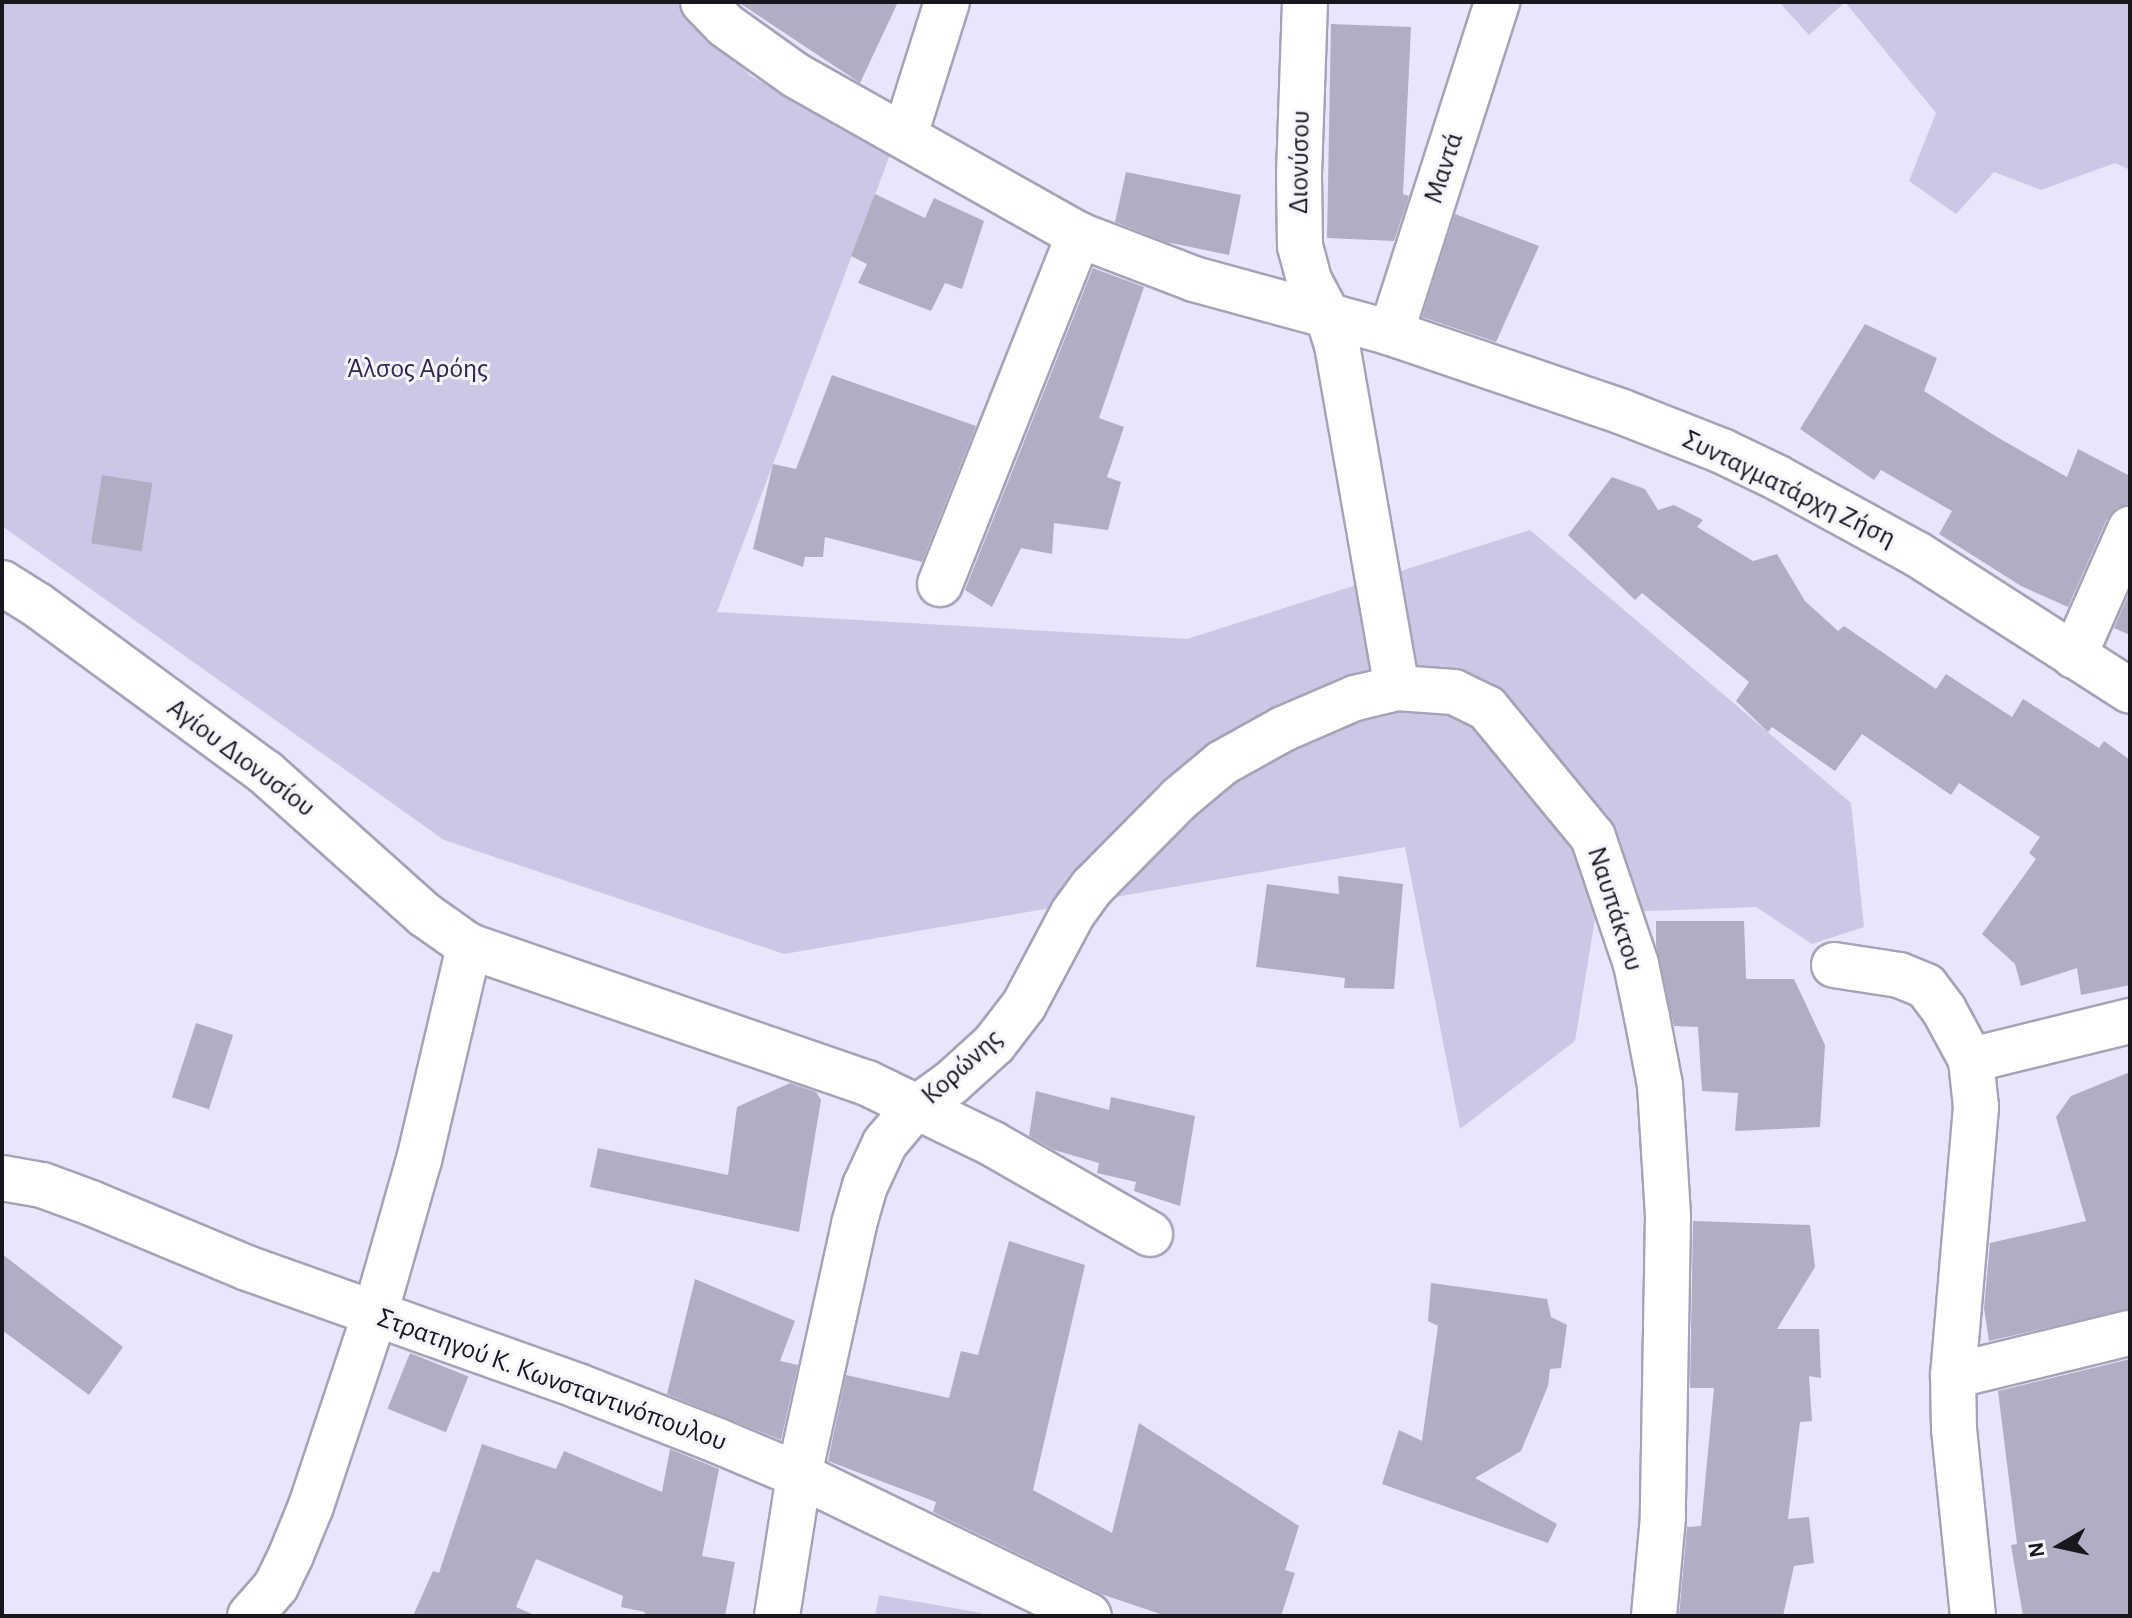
<!DOCTYPE html>
<html>
<head>
<meta charset="utf-8">
<style>
  body { margin:0 }
  #map { position:relative; width:2132px; height:1618px; overflow:hidden; background:#eae5fb; font-family:"Alegreya Sans",sans-serif }
  div>[style] { position:absolute }
  .green>* { inset:0; background:#cdc6e5 }
  .building>* { inset:0; background:#b2adc2; transform-origin:0 0 }
  .roads { filter:drop-shadow(2px 0 #a7a2b7) drop-shadow(-2px 0 #a7a2b7) drop-shadow(0 2px #a7a2b7) drop-shadow(0 -2px #a7a2b7) }
  .street>* { height:44px; margin:-22px; padding:0 22px; transform-origin:22px; border-radius:22px; background:#fff }
  span { translate:-50% -50%; white-space:nowrap; text-align:center; line-height:1.15; -webkit-text-stroke:6px #f6f5fd; paint-order:stroke }
  .street-label { font-size:28px; color:#19171e }
  .park-label { font-size:28px; color:#32254f }
  .frame { position:absolute; inset:0; border:4px solid #19171e; pointer-events:none }
  .north { position:absolute; left:2020px; top:1506px; width:80px; height:80px; -webkit-text-stroke:6px #f6f5fd; paint-order:stroke; rotate:261deg; font-size:22px; font-weight:700; line-height:32px; text-align:center; color:#19171e }
  .north::after { content:''; display:block; margin:auto; width:28px; height:36px; background:#19171e; clip-path:polygon(50% 0,100% 100%,50% 72%,0 100%) }
</style>
</head>
<body>
<div id="map">
  <div class="green">
    <i style="clip-path:polygon(2px 2px,676px 2px,694px 25px,751px 76px,890px 155px,717px 612px,1187px 639px,1530px 530px,1851px 803px,1864px 927px,1812px 944px,1756px 907px,1596px 913px,1575px 1041px,1460px 1129px,1405px 847px,784px 954px,444px 840px,2px 526px)"></i>
    <i style="clip-path:polygon(1779px 2px,2130px 2px,2130px 170px,2115px 163px,2041px 190px,1994px 172px,1956px 214px,1909px 181px,1936px 113px,1845px 2px,1809px 35px)"></i>
    <i style="clip-path:polygon(879px 1595px,982px 1613px,981px 1616px,875px 1616px)"></i>
  </div>
  <div class="building">
    <i style="clip-path:polygon(738px 2px,898px 2px,860px 83px)"></i>
    <i style="clip-path:polygon(1331px 24px,1411px 27px,1403px 194px,1409px 196px,1394px 241px,1327px 238px)"></i>
    <i style="clip-path:polygon(1126px 172px,1241px 195px,1229px 255px,1166px 242px,1115px 222px)"></i>
    <i style="clip-path:polygon(875px 194px,925px 218px,934px 198px,984px 221px,962px 289px,945px 283px,931px 311px,858px 283px,867px 264px,851px 256px)"></i>
    <i style="clip-path:polygon(1455px 214px,1539px 246px,1496px 342px,1422px 317px)"></i>
    <i style="clip-path:polygon(1093px 268px,1144px 287px,1099px 418px,1124px 427px,1107px 477px,1121px 482px,1108px 530px,1054px 523px,1052px 554px,1021px 548px,992px 607px,965px 590px)"></i>
    <i style="clip-path:polygon(1865px 324px,1937px 358px,1924px 391px,1997px 437px,2067px 477px,2078px 449px,2130px 476px,2130px 504px,2116px 508px,2107px 519px,2068px 607px,2021px 586px,1939px 534px,1952px 511px,1881px 470px,1874px 480px,1800px 429px)"></i>
    <i style="clip-path:polygon(832px 375px,976px 426px,922px 562px,825px 537px,823px 557px,805px 557px,803px 567px,753px 549px,773px 464px,796px 469px)"></i>
    <i style="left:102px;top:475px;width:51px;height:69px;rotate:9deg"></i>
    <i style="clip-path:polygon(1612px 477px,1645px 489px,1658px 510px,1674px 505px,1703px 520px,1697px 527px,1753px 561px,1777px 554px,1805px 601px,1838px 631px,1844px 626px,1936px 689px,1946px 674px,2012px 717px,2023px 699px,2099px 748px,2104px 741px,2130px 760px,2130px 985px,2081px 995px,2077px 968px,2021px 986px,2015px 964px,1982px 934px,2036px 859px,2029px 853px,2040px 837px,1959px 783px,1951px 795px,1862px 734px,1835px 771px,1772px 727px,1768px 732px,1736px 701px,1749px 682px,1642px 593px,1635px 600px,1568px 535px)"></i>
    <i style="clip-path:polygon(2130px 591px,2130px 635px,2114px 628px)"></i>
    <i style="clip-path:polygon(1338px 876px,1403px 884px,1394px 989px,1344px 988px,1345px 978px,1256px 967px,1267px 884px,1339px 894px)"></i>
    <i style="clip-path:polygon(1656px 921px,1744px 921px,1746px 979px,1794px 979px,1825px 1045px,1820px 1127px,1735px 1131px,1738px 1093px,1702px 1091px,1698px 1027px,1674px 1026px,1656px 945px)"></i>
    <i style="left:196px;top:1023px;width:39px;height:78px;rotate:18deg"></i>
    <i style="clip-path:polygon(2130px 1072px,2130px 1309px,1989px 1341px,1984px 1308px,1990px 1243px,2086px 1221px,2056px 1117px,2071px 1096px)"></i>
    <i style="clip-path:polygon(790px 1083px,816px 1092px,821px 1100px,799px 1232px,590px 1187px,598px 1148px,728px 1175px,737px 1107px)"></i>
    <i style="clip-path:polygon(1036px 1091px,1109px 1110px,1111px 1097px,1195px 1116px,1180px 1206px,1134px 1191px,1136px 1182px,1097px 1173px,1099px 1163px,1054px 1150px,1029px 1136px)"></i>
    <i style="clip-path:polygon(1693px 1221px,1810px 1225px,1815px 1267px,1777px 1329px,1819px 1329px,1821px 1378px,1809px 1376px,1812px 1421px,1800px 1422px,1788px 1519px,1809px 1517px,1814px 1563px,1794px 1566px,1783px 1616px,1679px 1616px,1687px 1527px,1701px 1526px,1714px 1388px,1690px 1388px)"></i>
    <i style="clip-path:polygon(1009px 1241px,1085px 1265px,1033px 1490px,1112px 1533px,1139px 1423px,1299px 1526px,1285px 1570px,1295px 1573px,1281px 1616px,1166px 1616px,1101px 1594px,933px 1512px,936px 1502px,828px 1461px,846px 1375px,949px 1398px,961px 1351px,978px 1355px)"></i>
    <i style="clip-path:polygon(2px 1254px,123px 1347px,89px 1395px,2px 1330px)"></i>
    <i style="clip-path:polygon(695px 1279px,795px 1321px,780px 1361px,798px 1365px,781px 1440px,667px 1394px)"></i>
    <i style="clip-path:polygon(1431px 1283px,1547px 1299px,1551px 1317px,1567px 1325px,1561px 1368px,1550px 1369px,1548px 1386px,1521px 1451px,1475px 1478px,1557px 1524px,1548px 1543px,1382px 1484px,1399px 1430px,1422px 1441px,1438px 1326px,1428px 1321px)"></i>
    <i style="left:410px;top:1353px;width:63px;height:60px;rotate:22deg"></i>
    <i style="clip-path:polygon(2130px 1359px,2130px 1616px,2023px 1616px,2011px 1545px,2017px 1544px,1998px 1391px)"></i>
    <i style="clip-path:polygon(482px 1444px,556px 1469px,564px 1451px,662px 1492px,670px 1449px,719px 1469px,702px 1556px,735px 1562px,725px 1616px,644px 1616px,645px 1612px,621px 1607px,623px 1596px,536px 1559px,516px 1607px,537px 1616px,413px 1616px,433px 1571px,439px 1573px)"></i>
  </div>
  <div class="roads">
    <div class="street">
      <i style="left:703px;top:2px;width:32px;rotate:46deg"></i>
      <i style="left:725px;top:25px;width:86px;rotate:35.5deg"></i>
      <i style="left:795px;top:75px;width:326px;rotate:29.4deg"></i>
      <i style="left:1079px;top:235px;width:123px;rotate:20.9deg"></i>
      <i style="left:1194px;top:279px;width:204px;rotate:15.3deg"></i>
      <i style="left:1391px;top:333px;width:242px;rotate:18.8deg"></i>
      <i style="left:1620px;top:411px;width:110px;rotate:21.4deg"></i>
      <i style="left:1722px;top:451px;width:62px;rotate:25.7deg"></i>
      <i style="left:1778px;top:478px;width:158px;rotate:28.7deg"></i>
      <i style="left:1917px;top:554px;width:253px;rotate:32.7deg"></i>
      <i style="left:1305px;top:2px;width:173px;rotate:92deg"></i>
      <i style="left:1299px;top:175px;width:71px;rotate:89.2deg"></i>
      <i style="left:1300px;top:246px;width:35px;rotate:75deg"></i>
      <i style="left:1309px;top:280px;width:41px;rotate:62.2deg"></i>
      <i style="left:1328px;top:316px;width:30px;rotate:73deg"></i>
      <i style="left:1337px;top:345px;width:348px;rotate:80.1deg"></i>
      <i style="left:1397px;top:688px;width:57px;rotate:4deg"></i>
      <i style="left:1454px;top:692px;width:37px;rotate:26deg"></i>
      <i style="left:1487px;top:708px;width:167px;rotate:50.6deg"></i>
      <i style="left:1593px;top:837px;width:134px;rotate:71.3deg"></i>
      <i style="left:1636px;top:964px;width:54px;rotate:78.3deg"></i>
      <i style="left:1647px;top:1017px;width:69px;rotate:79.2deg"></i>
      <i style="left:1660px;top:1085px;width:131px;rotate:86.5deg"></i>
      <i style="left:1668px;top:1216px;width:301px;rotate:91deg"></i>
      <i style="left:1663px;top:1517px;width:99px;rotate:95.2deg"></i>
      <i style="left:905px;top:135px;width:139px;rotate:-72.5deg"></i>
      <i style="left:1391px;top:333px;width:348px;rotate:-72.2deg"></i>
      <i style="left:2px;top:583px;width:40px;rotate:32deg"></i>
      <i style="left:36px;top:604px;width:284px;rotate:36.3deg"></i>
      <i style="left:265px;top:772px;width:215px;rotate:41.8deg"></i>
      <i style="left:425px;top:915px;width:54px;rotate:35.2deg"></i>
      <i style="left:469px;top:946px;width:421px;rotate:19deg"></i>
      <i style="left:867px;top:1083px;width:140px;rotate:25.8deg"></i>
      <i style="left:993px;top:1144px;width:181px;rotate:29.8deg"></i>
      <i style="left:940px;top:584px;width:376px;rotate:-68.3deg"></i>
      <i style="left:2074px;top:656px;width:139px;rotate:-66.2deg"></i>
      <i style="left:1834px;top:965px;width:66px;rotate:8.7deg"></i>
      <i style="left:1899px;top:975px;width:29px;rotate:22deg"></i>
      <i style="left:1926px;top:986px;width:30px;rotate:53deg"></i>
      <i style="left:1944px;top:1010px;width:57px;rotate:61.6deg"></i>
      <i style="left:1971px;top:1060px;width:47px;rotate:83.9deg"></i>
      <i style="left:1976px;top:1107px;width:270px;rotate:94.9deg"></i>
      <i style="left:1953px;top:1376px;width:53px;rotate:88.9deg"></i>
      <i style="left:1954px;top:1429px;width:188px;rotate:84.2deg"></i>
      <i style="left:1971px;top:1060px;width:164px;rotate:-13.8deg"></i>
      <i style="left:2px;top:1178px;width:41px;rotate:9.9deg"></i>
      <i style="left:42px;top:1185px;width:52px;rotate:20.2deg"></i>
      <i style="left:91px;top:1203px;width:169px;rotate:22.6deg"></i>
      <i style="left:247px;top:1268px;width:351px;rotate:19.6deg"></i>
      <i style="left:578px;top:1386px;width:150px;rotate:21.4deg"></i>
      <i style="left:718px;top:1441px;width:88px;rotate:22.8deg"></i>
      <i style="left:799px;top:1475px;width:322px;rotate:25.9deg"></i>
      <i style="left:1953px;top:1376px;width:182px;rotate:-13.7deg"></i>
      <i style="left:250px;top:1616px;width:40px;rotate:-49deg"></i>
      <i style="left:276px;top:1586px;width:34px;rotate:-64deg"></i>
      <i style="left:291px;top:1555px;width:53px;rotate:-67.8deg"></i>
      <i style="left:311px;top:1506px;width:202px;rotate:-71.6deg"></i>
      <i style="left:375px;top:1314px;width:160px;rotate:-74.1deg"></i>
      <i style="left:419px;top:1160px;width:220px;rotate:-76.8deg"></i>
      <i style="left:777px;top:1616px;width:143px;rotate:-81.1deg"></i>
      <i style="left:799px;top:1475px;width:257px;rotate:-77.6deg"></i>
      <i style="left:854px;top:1224px;width:40px;rotate:-74deg"></i>
      <i style="left:865px;top:1186px;width:47px;rotate:-65.1deg"></i>
      <i style="left:885px;top:1143px;width:42px;rotate:-49.8deg"></i>
      <i style="left:912px;top:1111px;width:48px;rotate:-35.7deg"></i>
      <i style="left:951px;top:1083px;width:58px;rotate:-42.2deg"></i>
      <i style="left:994px;top:1044px;width:49px;rotate:-52.4deg"></i>
      <i style="left:1024px;top:1005px;width:104px;rotate:-62deg"></i>
      <i style="left:1073px;top:913px;width:32px;rotate:-54deg"></i>
      <i style="left:1092px;top:887px;width:124px;rotate:-45.3deg"></i>
      <i style="left:1179px;top:799px;width:56px;rotate:-39.9deg"></i>
      <i style="left:1222px;top:763px;width:70px;rotate:-29.1deg"></i>
      <i style="left:1283px;top:729px;width:78px;rotate:-23.3deg"></i>
      <i style="left:1355px;top:698px;width:43px;rotate:-13.4deg"></i>
    </div>
  </div>
  <div class="street-label">
    <span style="left:1300px;top:162px;rotate:-89deg">Διονύσου</span>
    <span style="left:1444px;top:168px;rotate:-72deg">Μαντά</span>
    <span style="left:1789px;top:489px;rotate:26deg">Συνταγματάρχη Ζήση</span>
    <span style="left:241px;top:758px;rotate:37deg">Αγίου Διονυσίου</span>
    <span style="left:1615px;top:909px;rotate:72deg">Ναυπάκτου</span>
    <span style="left:962px;top:1067px;rotate:-42deg">Κορώνης</span>
    <span style="left:552px;top:1380px;rotate:20deg">Στρατηγού Κ. Κωνσταντινόπουλου</span>
  </div>
  <div class="park-label">
    <span style="left:417px;top:369px">Άλσος Αρόης</span>
  </div>
  <div class="frame"></div>
  <div class="north">N</div>
</div>
</body>
</html>
